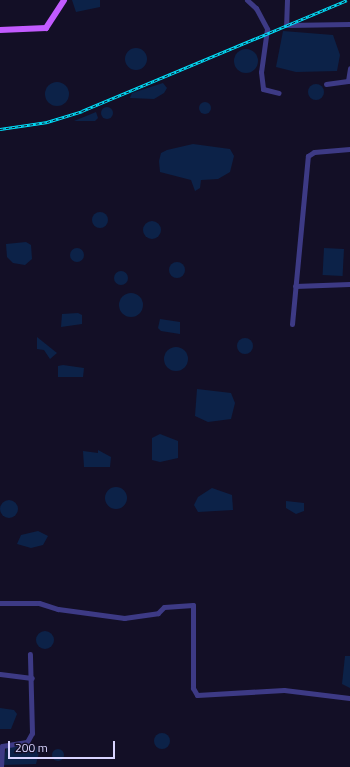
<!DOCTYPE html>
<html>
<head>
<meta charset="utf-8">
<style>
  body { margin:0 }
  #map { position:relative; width:350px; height:767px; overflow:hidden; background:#130f26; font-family:"Titillium Web",sans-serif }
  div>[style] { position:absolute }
  .water>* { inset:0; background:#0c2248; transform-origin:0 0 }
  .round { border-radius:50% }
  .minor>* { height:5px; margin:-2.5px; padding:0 2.5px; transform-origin:2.5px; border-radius:2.5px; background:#3d3a85 }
  .major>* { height:6px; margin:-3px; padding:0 3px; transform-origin:3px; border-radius:3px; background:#c25bff }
  .rail>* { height:2.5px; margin-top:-1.25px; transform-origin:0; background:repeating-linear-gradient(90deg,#130f26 0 3px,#00e5ff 0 6px); box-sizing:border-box; border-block:1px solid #00e5ff }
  span { translate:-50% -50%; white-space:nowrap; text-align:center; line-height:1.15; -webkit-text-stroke:3px #130f26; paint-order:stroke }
  .scale { position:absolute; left:8px; top:741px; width:107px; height:18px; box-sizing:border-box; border:2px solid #d9d4ff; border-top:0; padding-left:5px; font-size:12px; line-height:14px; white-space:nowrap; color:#d9d4ff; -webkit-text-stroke:3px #130f26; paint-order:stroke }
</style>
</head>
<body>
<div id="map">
  <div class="water">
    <i style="clip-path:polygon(72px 0,100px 0,100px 7px,76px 12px)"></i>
    <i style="clip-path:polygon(283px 31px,333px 35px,340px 55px,337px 71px,296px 72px,276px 67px)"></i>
    <i class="round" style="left:125px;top:48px;width:22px;height:22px"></i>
    <i class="round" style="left:234px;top:49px;width:24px;height:24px"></i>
    <i class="round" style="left:45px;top:82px;width:24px;height:24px"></i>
    <i style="clip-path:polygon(163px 83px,167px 88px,164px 93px,154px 99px,130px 98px,132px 93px)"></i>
    <i class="round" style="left:308px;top:84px;width:16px;height:16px"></i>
    <i class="round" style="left:199px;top:102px;width:12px;height:12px"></i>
    <i class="round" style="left:101px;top:107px;width:12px;height:12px"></i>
    <i style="clip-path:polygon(96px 112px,98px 118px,95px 121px,74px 121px)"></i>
    <i style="clip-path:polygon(193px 144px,230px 149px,234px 156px,230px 172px,218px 179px,201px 180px,200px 188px,195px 191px,191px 180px,160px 172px,159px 161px,161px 153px,167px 150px)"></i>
    <i class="round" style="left:92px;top:212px;width:16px;height:16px"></i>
    <i class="round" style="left:143px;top:221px;width:18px;height:18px"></i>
    <i style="clip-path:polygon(26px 242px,31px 245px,32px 259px,25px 265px,13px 263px,7px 257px,6px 244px)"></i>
    <i class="round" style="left:70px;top:248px;width:14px;height:14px"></i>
    <i style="left:324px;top:248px;width:20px;height:27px;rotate:3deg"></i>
    <i class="round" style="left:169px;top:262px;width:16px;height:16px"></i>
    <i class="round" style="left:114px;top:271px;width:14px;height:14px"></i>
    <i class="round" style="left:119px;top:293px;width:24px;height:24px"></i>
    <i style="clip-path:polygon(78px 313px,82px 315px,82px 324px,61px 327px,62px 314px)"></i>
    <i style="clip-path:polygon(160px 319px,180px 322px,180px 334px,161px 331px,158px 328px)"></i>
    <i style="clip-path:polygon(37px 337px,57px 353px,50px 359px,44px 350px,37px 349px)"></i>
    <i class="round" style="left:237px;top:338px;width:16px;height:16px"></i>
    <i class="round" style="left:164px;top:347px;width:24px;height:24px"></i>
    <i style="clip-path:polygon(63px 365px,84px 368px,83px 377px,58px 377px,58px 366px)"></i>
    <i style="clip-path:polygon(197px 389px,231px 393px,235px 403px,231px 419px,208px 422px,195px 416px)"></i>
    <i style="clip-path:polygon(160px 434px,178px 441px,178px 458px,160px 462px,152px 460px,152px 438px)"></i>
    <i style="clip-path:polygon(98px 450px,111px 457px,110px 467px,84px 467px,83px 451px,98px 453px)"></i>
    <i class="round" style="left:105px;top:487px;width:22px;height:22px"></i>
    <i style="clip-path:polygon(212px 488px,232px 495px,233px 510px,198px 512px,194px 505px,198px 497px)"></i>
    <i class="round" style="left:0;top:500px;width:18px;height:18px"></i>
    <i style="clip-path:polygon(286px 501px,304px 503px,304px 511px,296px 514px,286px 508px)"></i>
    <i style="clip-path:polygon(38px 531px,48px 536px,43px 545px,31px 548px,17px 544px,21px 535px)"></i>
    <i class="round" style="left:36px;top:631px;width:18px;height:18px"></i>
    <i style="clip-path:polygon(345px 656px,350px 656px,350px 688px,342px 684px)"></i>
    <i style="clip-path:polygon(0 708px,14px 710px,17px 714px,11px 729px,0 729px)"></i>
    <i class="round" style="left:154px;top:733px;width:16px;height:16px"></i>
    <i style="clip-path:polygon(32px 744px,40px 749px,36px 764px,2px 765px,7px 746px)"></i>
    <i class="round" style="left:52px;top:749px;width:12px;height:12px"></i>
  </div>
  <div class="minor">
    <i style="left:247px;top:0;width:12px;rotate:42deg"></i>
    <i style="left:256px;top:8px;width:24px;rotate:62deg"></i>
    <i style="left:267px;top:29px;width:43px;rotate:97.9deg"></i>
    <i style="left:261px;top:72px;width:17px;rotate:83deg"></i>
    <i style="left:263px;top:89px;width:16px;rotate:14deg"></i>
    <i style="left:287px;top:0;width:25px;rotate:92deg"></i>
    <i style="left:286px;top:25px;width:64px;rotate:-0.9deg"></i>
    <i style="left:326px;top:84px;width:22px;rotate:-8deg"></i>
    <i style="left:348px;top:81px;width:13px;rotate:-81deg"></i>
    <i style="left:295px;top:286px;width:55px;rotate:-2.1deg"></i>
    <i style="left:292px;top:324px;width:169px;rotate:-84.6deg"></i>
    <i style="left:308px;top:156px;width:7px;rotate:-34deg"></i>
    <i style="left:314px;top:152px;width:36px;rotate:-5deg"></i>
    <i style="left:0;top:603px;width:39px"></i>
    <i style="left:39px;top:603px;width:20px;rotate:18deg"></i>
    <i style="left:58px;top:609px;width:67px;rotate:7.8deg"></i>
    <i style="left:124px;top:618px;width:34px;rotate:-8deg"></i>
    <i style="left:158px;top:613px;width:8px;rotate:-45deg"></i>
    <i style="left:164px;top:607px;width:29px;rotate:-4deg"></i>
    <i style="left:193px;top:605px;width:83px;rotate:90deg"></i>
    <i style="left:193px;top:688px;width:8px;rotate:60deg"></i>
    <i style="left:197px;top:695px;width:87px;rotate:-3.3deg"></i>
    <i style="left:284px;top:690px;width:66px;rotate:6.9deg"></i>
    <i style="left:0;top:674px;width:32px;rotate:7deg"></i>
    <i style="left:1px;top:767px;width:21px;rotate:-87deg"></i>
    <i style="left:2px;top:746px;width:25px;rotate:-9deg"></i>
    <i style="left:27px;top:742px;width:10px;rotate:-61deg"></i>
    <i style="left:32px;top:733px;width:79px;rotate:-91.5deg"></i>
  </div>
  <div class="major">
    <i style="left:0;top:30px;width:46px;rotate:-2.5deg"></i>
    <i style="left:46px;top:28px;width:33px;rotate:-57deg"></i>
  </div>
  <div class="rail">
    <i style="left:0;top:129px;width:48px;rotate:-8.5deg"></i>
    <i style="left:47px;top:122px;width:37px;rotate:-17deg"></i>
    <i style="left:82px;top:111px;width:287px;rotate:-22.7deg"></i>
  </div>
  <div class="scale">200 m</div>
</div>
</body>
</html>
